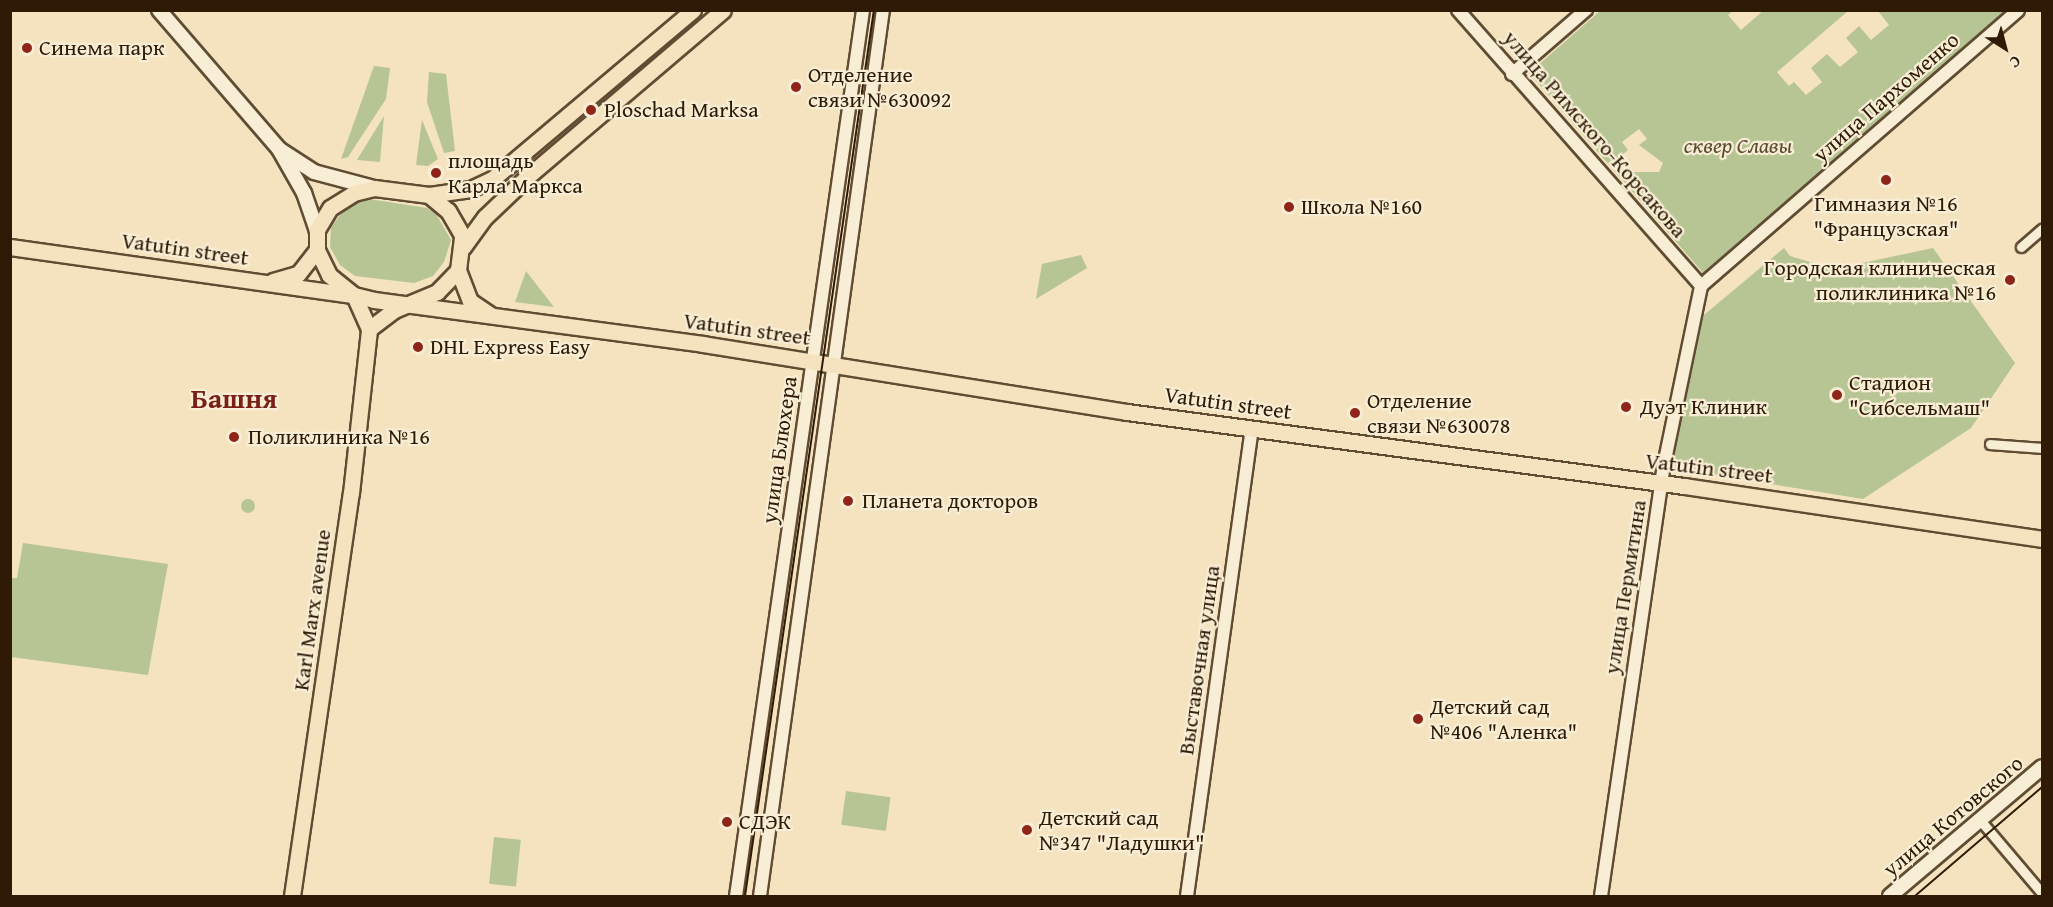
<!DOCTYPE html>
<html>
<head>
<meta charset="utf-8">
<style>
  body { margin:0 }
  #map { position:relative; width:2053px; height:907px; overflow:hidden; background:#f4e3be; font-family:"Gentium Book Plus",serif }
  div>[style] { position:absolute }
  .green>* { inset:0; background:#b7c595; transform-origin:0 0 }
  .round { border-radius:50% }
  .roads { filter:drop-shadow(2px 0 #604c33) drop-shadow(-2px 0 #604c33) drop-shadow(0 2px #604c33) drop-shadow(0 -2px #604c33) }
  .minor>* { height:9px; margin:-4.5px; padding:0 4.5px; transform-origin:4.5px; border-radius:4.5px; background:#f8edd5 }
  .tertiary>* { height:12px; margin:-6px; padding:0 6px; transform-origin:6px; border-radius:6px; background:#f8edd5 }
  .secondary>* { height:14px; margin:-7px; padding:0 7px; transform-origin:7px; border-radius:7px; background:#f8edd5 }
  .primary>* { height:15px; margin:-7.5px; padding:0 7.5px; transform-origin:7.5px; border-radius:7.5px; background:#f4e3be }
  .tram>* { height:1.5px; margin:-0.75px; padding:0 0.75px; transform-origin:0.75px; border-radius:0.75px; background:#2f1a05 }
  .dots>* { width:16px; height:16px; translate:-50% -50%; box-sizing:border-box; border:3px solid #f8edd5; border-radius:50% }
  span { translate:-50% -50%; white-space:nowrap; text-align:center; line-height:1.15; -webkit-text-stroke:4.5px #f8edd5; paint-order:stroke }
  .poi-label { font-size:22px; color:#2f1a05 }
  .left { translate:0 -50%; text-align:left }
  .right { translate:-100% -50%; text-align:right }
  .street-label { font-size:22px; color:#2f1a05 }
  .park-label { font-size:22px; color:#584d30; font-style:italic }
  .district-label { font-size:28px; color:#7a1f14; font-weight:700 }
  .frame { position:absolute; inset:0; border:12px solid #2f1a05; pointer-events:none }
  .north { position:absolute; left:1975px; top:18px; width:60px; height:60px; -webkit-text-stroke:4px #f8edd5; paint-order:stroke; rotate:144deg; font-size:16px; font-weight:700; line-height:24px; text-align:center; color:#2f1a05 }
  .north::after { content:''; display:block; margin:auto; width:21px; height:27px; background:#2f1a05; clip-path:polygon(50% 0,100% 100%,50% 72%,0 100%) }
</style>
</head>
<body>
<div id="map">
  <div class="green">
    <i style="clip-path:polygon(evenodd,1600px 11px,1733px 11px,1728px 15px,1741px 30px,1763px 11px,1848px 11px,1777px 72px,1789px 86px,1794px 82px,1806px 95px,1822px 82px,1811px 68px,1827px 54px,1840px 67px,1858px 52px,1846px 38px,1859px 26px,1871px 40px,1889px 25px,1878px 11px,2010px 11px,1705px 275px,1529px 73px,1600px 11px,1639px 129px,1647px 139px,1639px 145px,1663px 163px,1659px 172px,1631px 172px,1626px 176px,1614px 162px,1628px 150px,1622px 142px,1639px 129px)"></i>
    <i style="clip-path:polygon(374px 66px,390px 68px,386px 99px,348px 157px,341px 159px)"></i>
    <i style="clip-path:polygon(429px 72px,446px 74px,455px 151px,444px 153px,427px 102px)"></i>
    <i style="clip-path:polygon(384px 116px,380px 162px,357px 160px)"></i>
    <i style="clip-path:polygon(422px 120px,438px 159px,428px 166px,416px 165px)"></i>
    <i style="clip-path:polygon(369px 199px,427px 208px,436px 214px,451px 240px,444px 262px,433px 276px,414px 283px,355px 276px,340px 265px,330px 247px,331px 227px,347px 206px)"></i>
    <i style="clip-path:polygon(1784px 248px,1790px 256px,1834px 269px,1933px 248px,2015px 363px,1971px 428px,1863px 499px,1673px 468px,1692px 325px)"></i>
    <i style="clip-path:polygon(1081px 255px,1087px 268px,1036px 299px,1042px 264px)"></i>
    <i style="clip-path:polygon(526px 271px,554px 307px,515px 302px)"></i>
    <i class="round" style="left:241px;top:499px;width:14px;height:14px"></i>
    <i style="clip-path:polygon(23px 543px,168px 564px,148px 675px,11px 657px,11px 578px,17px 578px)"></i>
    <i style="left:846px;top:791px;width:45px;height:34px;rotate:8deg"></i>
    <i style="left:494px;top:837px;width:27px;height:47px;rotate:6deg"></i>
  </div>
  <div class="roads">
    <div class="minor">
      <i style="left:2021px;top:247px;width:28px;rotate:-41deg"></i>
      <i style="left:1990px;top:444px;width:52px;rotate:4.4deg"></i>
      <i style="left:1980px;top:820px;width:96px;rotate:49.7deg"></i>
    </div>
    <div class="tertiary">
      <i style="left:1458px;top:10px;width:368px;rotate:48.6deg"></i>
      <i style="left:1512px;top:74px;width:98px;rotate:-40.9deg"></i>
      <i style="left:1701px;top:286px;width:420px;rotate:-41deg"></i>
      <i style="left:736px;top:896px;width:895px;rotate:-81.84deg"></i>
      <i style="left:760px;top:896px;width:894px;rotate:-82.1deg"></i>
      <i style="left:1187px;top:896px;width:471px;rotate:-82.1deg"></i>
      <i style="left:1601px;top:896px;width:436px;rotate:-81.7deg"></i>
      <i style="left:1664px;top:465px;width:183px;rotate:-78.3deg"></i>
    </div>
    <div class="secondary">
      <i style="left:159px;top:10px;width:184px;rotate:49.2deg"></i>
      <i style="left:279px;top:149px;width:51px;rotate:60.4deg"></i>
      <i style="left:304px;top:193px;width:39px;rotate:71deg"></i>
      <i style="left:280px;top:150px;width:40px;rotate:32.9deg"></i>
      <i style="left:314px;top:172px;width:62px;rotate:14.9deg"></i>
      <i style="left:1890px;top:896px;width:199px;rotate:-40.3deg"></i>
    </div>
    <div class="primary">
      <i style="left:693px;top:10px;width:263px;rotate:139.9deg"></i>
      <i style="left:492px;top:179px;width:23px;rotate:155deg"></i>
      <i style="left:471px;top:189px;width:42px;rotate:171.9deg"></i>
      <i style="left:429px;top:195px;width:55px;rotate:-172.7deg"></i>
      <i style="left:374px;top:188px;width:21px;rotate:166deg"></i>
      <i style="left:354px;top:193px;width:28px;rotate:148deg"></i>
      <i style="left:330px;top:208px;width:26px;rotate:121deg"></i>
      <i style="left:317px;top:230px;width:20px;rotate:90deg"></i>
      <i style="left:317px;top:250px;width:28px;rotate:64deg"></i>
      <i style="left:329px;top:275px;width:32px;rotate:39deg"></i>
      <i style="left:354px;top:295px;width:21px;rotate:14deg"></i>
      <i style="left:374px;top:300px;width:332px;rotate:7.6deg"></i>
      <i style="left:703px;top:344px;width:429px;rotate:9.1deg"></i>
      <i style="left:1127px;top:412px;width:562px;rotate:7.57deg"></i>
      <i style="left:1684px;top:486px;width:362px;rotate:8.4deg"></i>
      <i style="left:10px;top:247px;width:344px;rotate:8deg"></i>
      <i style="left:463px;top:247px;width:37px;rotate:-54deg"></i>
      <i style="left:485px;top:217px;width:58px;rotate:-43.6deg"></i>
      <i style="left:527px;top:177px;width:257px;rotate:-40.4deg"></i>
      <i style="left:458px;top:270px;width:33px;rotate:69deg"></i>
      <i style="left:470px;top:301px;width:25px;rotate:34deg"></i>
      <i style="left:273px;top:281px;width:26px;rotate:-16deg"></i>
      <i style="left:298px;top:274px;width:31px;rotate:-52deg"></i>
      <i style="left:369px;top:329px;width:31px;rotate:-37deg"></i>
      <i style="left:394px;top:310px;width:47px;rotate:-22.7deg"></i>
      <i style="left:437px;top:292px;width:30px;rotate:-46deg"></i>
      <i style="left:458px;top:270px;width:35px;rotate:-83deg"></i>
      <i style="left:462px;top:235px;width:28px;rotate:-120deg"></i>
      <i style="left:448px;top:211px;width:25px;rotate:-140deg"></i>
      <i style="left:292px;top:896px;width:407px;rotate:-81.7deg"></i>
      <i style="left:351px;top:493px;width:165px;rotate:-83.7deg"></i>
      <i style="left:369px;top:329px;width:37px;rotate:-114deg"></i>
    </div>
  </div>
  <div class="tram">
    <i style="left:745px;top:896px;width:895px;rotate:-81.72deg"></i>
    <i style="left:1915px;top:896px;width:167px;rotate:-40.6deg"></i>
  </div>
  <div class="dots">
    <i style="left:27px;top:48px;background:#8f2418"></i>
    <i style="left:796px;top:87px;background:#8f2418"></i>
    <i style="left:591px;top:110px;background:#8f2418"></i>
    <i style="left:436px;top:173px;background:#8f2418"></i>
    <i style="left:1886px;top:180px;background:#8f2418"></i>
    <i style="left:1289px;top:207px;background:#8f2418"></i>
    <i style="left:2010px;top:280px;background:#8f2418"></i>
    <i style="left:418px;top:347px;background:#8f2418"></i>
    <i style="left:1837px;top:395px;background:#8f2418"></i>
    <i style="left:1626px;top:407px;background:#8f2418"></i>
    <i style="left:1355px;top:413px;background:#8f2418"></i>
    <i style="left:234px;top:437px;background:#8f2418"></i>
    <i style="left:848px;top:501px;background:#8f2418"></i>
    <i style="left:1418px;top:719px;background:#8f2418"></i>
    <i style="left:727px;top:822px;background:#8f2418"></i>
    <i style="left:1027px;top:830px;background:#8f2418"></i>
  </div>
  <div class="poi-label">
    <span class="left" style="left:39px;top:48px">Синема парк</span>
    <span class="left" style="left:808px;top:87px">Отделение<br>связи №630092</span>
    <span class="left" style="left:604px;top:110px">Ploschad Marksa</span>
    <span class="left" style="left:448px;top:173px">площадь<br>Карла Маркса</span>
    <span style="left:1886px;top:216px">Гимназия №16<br>"Французская"</span>
    <span class="left" style="left:1301px;top:207px">Школа №160</span>
    <span class="right" style="left:1996px;top:280px">Городская клиническая<br>поликлиника №16</span>
    <span class="left" style="left:430px;top:347px">DHL Express Easy</span>
    <span class="left" style="left:1849px;top:395px">Стадион<br>"Сибсельмаш"</span>
    <span class="left" style="left:1367px;top:413px">Отделение<br>связи №630078</span>
    <span class="left" style="left:1640px;top:407px">Дуэт Клиник</span>
    <span class="left" style="left:248px;top:437px">Поликлиника №16</span>
    <span class="left" style="left:862px;top:501px">Планета докторов</span>
    <span class="left" style="left:1430px;top:719px">Детский сад<br>№406 "Аленка"</span>
    <span class="left" style="left:1039px;top:830px">Детский сад<br>№347 "Ладушки"</span>
    <span class="left" style="left:739px;top:822px">СДЭК</span>
  </div>
  <div class="street-label">
    <span style="left:1886px;top:97px;rotate:-41deg">улица Пархоменко</span>
    <span style="left:1595px;top:134px;rotate:49deg">улица Римского-Корсакова</span>
    <span style="left:185px;top:249px;rotate:8deg">Vatutin street</span>
    <span style="left:747px;top:329px;rotate:8deg">Vatutin street</span>
    <span style="left:1228px;top:403px;rotate:8deg">Vatutin street</span>
    <span style="left:779px;top:450px;rotate:-82deg">улица Блюхера</span>
    <span style="left:1709px;top:468px;rotate:7deg">Vatutin street</span>
    <span style="left:1625px;top:587px;rotate:-81deg">улица Пермитина</span>
    <span style="left:312px;top:610px;rotate:-82deg">Karl Marx avenue</span>
    <span style="left:1199px;top:660px;rotate:-82deg">Выставочная улица</span>
    <span style="left:1953px;top:816px;rotate:-40deg">улица Котовского</span>
  </div>
  <div class="park-label">
    <span style="left:1738px;top:146px">сквер Славы</span>
  </div>
  <div class="district-label">
    <span style="left:234px;top:398px">Башня</span>
  </div>
  <div class="frame"></div>
  <div class="north">С</div>
</div>
</body>
</html>
